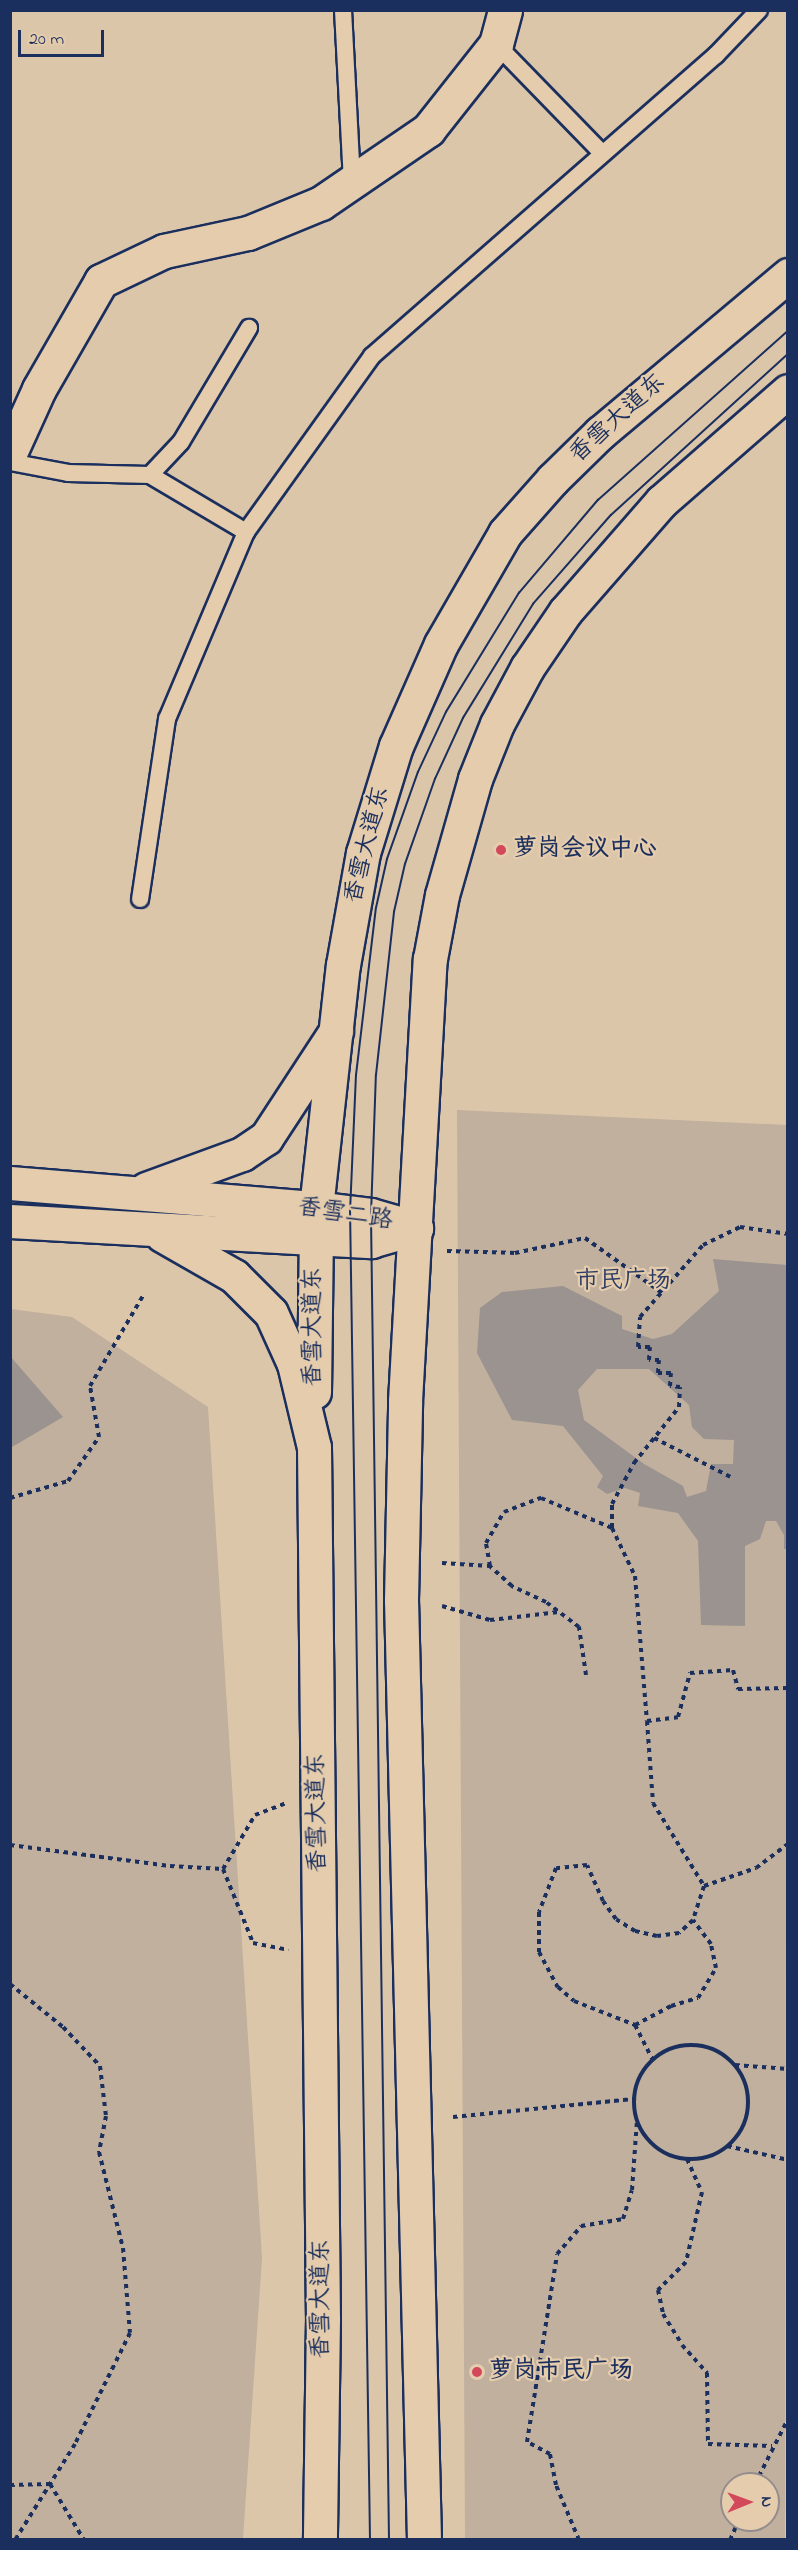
<!DOCTYPE html>
<html>
<head>
<meta charset="utf-8">
<style>
  body { margin:0 }
  #map { position:relative; width:798px; height:2550px; overflow:hidden; background:#dcc6a9; font-family:"Indie Flower","LXGW WenKai TC",sans-serif }
  div>[style] { position:absolute }
  .green>* { inset:0; background:#c0b09d }
  .water>* { inset:0; background:#9a9390 }
  .path>* { height:4px; margin-top:-2px; transform-origin:0; background:repeating-linear-gradient(90deg,#1b2f5e 0 4.5px,transparent 0 9px) }
  .path>.ring { margin:-2px; padding:0; box-sizing:content-box; background:none; border:4px solid #1b2f5e; border-radius:50% }
  .roads { filter:drop-shadow(2px 0 #1b2f5e) drop-shadow(-2px 0 #1b2f5e) drop-shadow(0 2px #1b2f5e) drop-shadow(0 -2px #1b2f5e) }
  .service>* { height:16px; margin:-8px; padding:0 8px; transform-origin:8px; border-radius:8px; background:#e4ccac }
  .minor>* { height:33px; margin:-16.5px; padding:0 16.5px; transform-origin:16.5px; border-radius:16.5px; background:#e4ccac }
  .tertiary>* { height:33px; margin:-16.5px; padding:0 16.5px; transform-origin:16.5px; border-radius:16.5px; background:#e4ccac }
  .secondary>* { height:33px; margin:-16.5px; padding:0 16.5px; transform-origin:16.5px; border-radius:16.5px; background:#e4ccac }
  .tram>* { height:1.5px; margin:-0.75px; padding:0 0.75px; transform-origin:0.75px; border-radius:0.75px; background:#1b2f5e }
  .dots>* { width:16px; height:16px; translate:-50% -50%; box-sizing:border-box; border:3px solid #e4ccac; border-radius:50% }
  span { translate:-50% -50%; white-space:nowrap; text-align:center; line-height:1.15; -webkit-text-stroke:4.5px #e4ccac; paint-order:stroke }
  .street-label { font-size:24px; color:#1b2f5e }
  .poi-label { font-size:24px; color:#1b2f5e; font-weight:700 }
  .left { translate:0 -50%; text-align:left }
  .park-label { font-size:24px; color:#2c3c64 }
  .frame { position:absolute; inset:0; border:12px solid #1b2f5e; pointer-events:none }
  .north { position:absolute; left:720px; top:2472px; width:60px; height:60px; box-sizing:border-box; background:#e4ccac; border:2px solid #948d8d; border-radius:50%; rotate:89deg; font-size:16px; font-weight:700; line-height:24px; text-align:center; color:#1b2f5e }
  .north::after { content:''; display:block; margin:auto; width:21px; height:27px; background:#d1495b; clip-path:polygon(50% 0,100% 100%,50% 72%,0 100%) }
  .scale { position:absolute; left:18px; top:30px; width:86px; height:27px; box-sizing:border-box; border:3px solid #1b2f5e; border-top:0; padding-left:8px; font-size:18px; line-height:21px; white-space:nowrap; color:#1b2f5e; -webkit-text-stroke:4px #e4ccac; paint-order:stroke }
</style>
</head>
<body>
<div id="map">
  <div class="green">
    <i style="clip-path:polygon(evenodd,457px 1110px,787px 1125px,785px 2539px,465px 2539px,457px 1110px,732px 2484px,768px 2484px,768px 2520px,732px 2520px,732px 2484px)"></i>
    <i style="clip-path:polygon(11px 1309px,72px 1317px,208px 1407px,262px 2258px,243px 2539px,11px 2540px)"></i>
  </div>
  <div class="water">
    <i style="clip-path:polygon(evenodd,713px 1259px,787px 1265px,787px 1549px,784px 1549px,784px 1535px,776px 1521px,766px 1521px,760px 1539px,745px 1546px,745px 1626px,701px 1625px,698px 1541px,678px 1513px,638px 1506px,640px 1493px,625px 1488px,607px 1494px,597px 1487px,603px 1476px,563px 1426px,512px 1420px,477px 1353px,480px 1308px,502px 1292px,563px 1286px,622px 1316px,622px 1329px,653px 1339px,672px 1334px,719px 1291px,713px 1259px,597px 1369px,649px 1369px,689px 1405px,692px 1427px,704px 1439px,734px 1440px,733px 1464px,711px 1464px,706px 1491px,687px 1497px,683px 1486px,644px 1464px,584px 1420px,578px 1390px,597px 1369px)"></i>
    <i style="clip-path:polygon(10px 1356px,63px 1417px,12px 1447px,10px 1446px)"></i>
  </div>
  <div class="path">
    <i style="left:447px;top:1251px;width:68px;rotate:1.7deg"></i>
    <i style="left:515px;top:1253px;width:72px;rotate:-12.1deg"></i>
    <i style="left:585px;top:1238px;width:95px;rotate:35.5deg"></i>
    <i style="left:654px;top:1438px;width:86px;rotate:26.9deg"></i>
    <i style="left:10px;top:1498px;width:60px;rotate:-16.3deg"></i>
    <i style="left:68px;top:1481px;width:54px;rotate:-54.8deg"></i>
    <i style="left:99px;top:1437px;width:52px;rotate:-100deg"></i>
    <i style="left:90px;top:1386px;width:107px;rotate:-59.6deg"></i>
    <i style="left:612px;top:1528px;width:24px;rotate:-90deg"></i>
    <i style="left:612px;top:1504px;width:47px;rotate:-61.8deg"></i>
    <i style="left:634px;top:1463px;width:72px;rotate:-51.2deg"></i>
    <i style="left:679px;top:1407px;width:20px;rotate:-87deg"></i>
    <i style="left:680px;top:1387px;width:10px;rotate:-174deg"></i>
    <i style="left:670px;top:1386px;width:13px;rotate:-86deg"></i>
    <i style="left:671px;top:1373px;width:13px;rotate:180deg"></i>
    <i style="left:658px;top:1373px;width:13px;rotate:-86deg"></i>
    <i style="left:659px;top:1360px;width:10px;rotate:180deg"></i>
    <i style="left:649px;top:1360px;width:13px;rotate:-86deg"></i>
    <i style="left:650px;top:1347px;width:12px;rotate:180deg"></i>
    <i style="left:638px;top:1347px;width:30px;rotate:-86deg"></i>
    <i style="left:640px;top:1317px;width:96px;rotate:-48.8deg"></i>
    <i style="left:703px;top:1245px;width:41px;rotate:-25.9deg"></i>
    <i style="left:740px;top:1227px;width:49px;rotate:8.3deg"></i>
    <i style="left:442px;top:1563px;width:48px;rotate:3.6deg"></i>
    <i style="left:442px;top:1606px;width:50px;rotate:16.3deg"></i>
    <i style="left:490px;top:1620px;width:69px;rotate:-6.6deg"></i>
    <i style="left:586px;top:1675px;width:49px;rotate:-98.3deg"></i>
    <i style="left:579px;top:1627px;width:41px;rotate:-142.9deg"></i>
    <i style="left:546px;top:1602px;width:38px;rotate:-155deg"></i>
    <i style="left:512px;top:1586px;width:30px;rotate:-138deg"></i>
    <i style="left:490px;top:1566px;width:23px;rotate:-100deg"></i>
    <i style="left:486px;top:1543px;width:36px;rotate:-60deg"></i>
    <i style="left:504px;top:1512px;width:40px;rotate:-21deg"></i>
    <i style="left:541px;top:1498px;width:77px;rotate:22.9deg"></i>
    <i style="left:612px;top:1528px;width:53px;rotate:64.4deg"></i>
    <i style="left:635px;top:1576px;width:145px;rotate:85.3deg"></i>
    <i style="left:647px;top:1721px;width:31px;rotate:-7deg"></i>
    <i style="left:678px;top:1717px;width:46px;rotate:-74.7deg"></i>
    <i style="left:690px;top:1673px;width:43px;rotate:-4deg"></i>
    <i style="left:733px;top:1670px;width:20px;rotate:75deg"></i>
    <i style="left:738px;top:1689px;width:50px;rotate:-1.1deg"></i>
    <i style="left:647px;top:1721px;width:82px;rotate:85.8deg"></i>
    <i style="left:653px;top:1803px;width:97px;rotate:58.4deg"></i>
    <i style="left:704px;top:1886px;width:36px;rotate:108deg"></i>
    <i style="left:693px;top:1920px;width:19px;rotate:137deg"></i>
    <i style="left:679px;top:1933px;width:22px;rotate:172deg"></i>
    <i style="left:657px;top:1936px;width:23px;rotate:-167deg"></i>
    <i style="left:635px;top:1931px;width:22px;rotate:-148deg"></i>
    <i style="left:616px;top:1919px;width:22px;rotate:-126deg"></i>
    <i style="left:603px;top:1901px;width:39px;rotate:-114deg"></i>
    <i style="left:587px;top:1865px;width:31px;rotate:174deg"></i>
    <i style="left:556px;top:1868px;width:47px;rotate:111.1deg"></i>
    <i style="left:539px;top:1912px;width:40px;rotate:90deg"></i>
    <i style="left:539px;top:1952px;width:40px;rotate:62deg"></i>
    <i style="left:558px;top:1987px;width:21px;rotate:41deg"></i>
    <i style="left:574px;top:2001px;width:66px;rotate:21.5deg"></i>
    <i style="left:635px;top:2025px;width:38px;rotate:63deg"></i>
    <i style="left:10px;top:1845px;width:161px;rotate:7.5deg"></i>
    <i style="left:170px;top:1866px;width:53px;rotate:3.2deg"></i>
    <i style="left:223px;top:1869px;width:63px;rotate:-59.3deg"></i>
    <i style="left:255px;top:1815px;width:34px;rotate:-21deg"></i>
    <i style="left:223px;top:1869px;width:80px;rotate:67.9deg"></i>
    <i style="left:253px;top:1943px;width:36px;rotate:11deg"></i>
    <i style="left:704px;top:1886px;width:55px;rotate:-19.1deg"></i>
    <i style="left:756px;top:1868px;width:40px;rotate:-37deg"></i>
    <i style="left:10px;top:1984px;width:68px;rotate:39.1deg"></i>
    <i style="left:63px;top:2027px;width:54px;rotate:46.5deg"></i>
    <i style="left:100px;top:2066px;width:50px;rotate:83.2deg"></i>
    <i style="left:106px;top:2116px;width:37px;rotate:101deg"></i>
    <i style="left:99px;top:2152px;width:99px;rotate:76deg"></i>
    <i style="left:123px;top:2248px;width:85px;rotate:85.3deg"></i>
    <i style="left:130px;top:2333px;width:124px;rotate:116.4deg"></i>
    <i style="left:75px;top:2444px;width:113px;rotate:122deg"></i>
    <i style="left:635px;top:2025px;width:41px;rotate:-27.8deg"></i>
    <i style="left:671px;top:2006px;width:28px;rotate:-17deg"></i>
    <i style="left:698px;top:1998px;width:35px;rotate:-59deg"></i>
    <i style="left:716px;top:1968px;width:25px;rotate:-102deg"></i>
    <i style="left:711px;top:1944px;width:30px;rotate:-127deg"></i>
    <i class="ring" style="left:634px;top:2045px;width:110px;height:110px"></i>
    <i style="left:735px;top:2065px;width:53px;rotate:4.3deg"></i>
    <i style="left:453px;top:2117px;width:181px;rotate:-5.7deg"></i>
    <i style="left:727px;top:2146px;width:63px;rotate:12.9deg"></i>
    <i style="left:687px;top:2159px;width:36px;rotate:66deg"></i>
    <i style="left:702px;top:2192px;width:72px;rotate:102.9deg"></i>
    <i style="left:686px;top:2262px;width:40px;rotate:135deg"></i>
    <i style="left:658px;top:2290px;width:25px;rotate:78deg"></i>
    <i style="left:663px;top:2314px;width:36px;rotate:58deg"></i>
    <i style="left:682px;top:2345px;width:38px;rotate:48deg"></i>
    <i style="left:707px;top:2373px;width:71px;rotate:89.2deg"></i>
    <i style="left:708px;top:2444px;width:64px;rotate:1.8deg"></i>
    <i style="left:755px;top:2484px;width:73px;rotate:-63.1deg"></i>
    <i style="left:10px;top:2485px;width:40px;rotate:-1.4deg"></i>
    <i style="left:50px;top:2484px;width:66px;rotate:58.7deg"></i>
    <i style="left:579px;top:2540px;width:60px;rotate:-112.7deg"></i>
    <i style="left:556px;top:2485px;width:32px;rotate:-101deg"></i>
    <i style="left:550px;top:2454px;width:26px;rotate:-152deg"></i>
    <i style="left:527px;top:2442px;width:190px;rotate:-80.9deg"></i>
    <i style="left:557px;top:2254px;width:37px;rotate:-49deg"></i>
    <i style="left:581px;top:2226px;width:43px;rotate:-9.5deg"></i>
    <i style="left:623px;top:2219px;width:30px;rotate:-73deg"></i>
    <i style="left:632px;top:2190px;width:69px;rotate:-85.9deg"></i>
    <i style="left:730px;top:2540px;width:22px;rotate:-66deg"></i>
  </div>
  <div class="roads">
    <div class="service">
      <i style="left:343px;top:10px;width:172px;rotate:87deg"></i>
      <i style="left:496px;top:44px;width:152px;rotate:45.8deg"></i>
      <i style="left:10px;top:462px;width:59px;rotate:10.7deg"></i>
      <i style="left:68px;top:473px;width:82px;rotate:1.4deg"></i>
      <i style="left:150px;top:475px;width:112px;rotate:30.7deg"></i>
      <i style="left:246px;top:532px;width:203px;rotate:112.9deg"></i>
      <i style="left:167px;top:719px;width:182px;rotate:98.5deg"></i>
      <i style="left:150px;top:475px;width:45px;rotate:-46.8deg"></i>
      <i style="left:181px;top:442px;width:133px;rotate:-59.2deg"></i>
      <i style="left:246px;top:532px;width:216px;rotate:-54.4deg"></i>
      <i style="left:372px;top:356px;width:457px;rotate:-41.2deg"></i>
      <i style="left:716px;top:55px;width:62px;rotate:-46.3deg"></i>
    </div>
    <div class="minor">
      <i style="left:10px;top:453px;width:70px;rotate:-65.6deg"></i>
      <i style="left:39px;top:389px;width:125px;rotate:-60.1deg"></i>
      <i style="left:101px;top:281px;width:70px;rotate:-25.5deg"></i>
      <i style="left:164px;top:251px;width:86px;rotate:-12.1deg"></i>
      <i style="left:248px;top:233px;width:79px;rotate:-22.3deg"></i>
      <i style="left:321px;top:203px;width:130px;rotate:-34.3deg"></i>
      <i style="left:428px;top:130px;width:110px;rotate:-51.7deg"></i>
      <i style="left:496px;top:44px;width:35px;rotate:-75deg"></i>
    </div>
    <div class="tertiary">
      <i style="left:10px;top:1183px;width:307px;rotate:4.7deg"></i>
      <i style="left:316px;top:1208px;width:55px;rotate:7.3deg"></i>
      <i style="left:371px;top:1215px;width:47px;rotate:16.1deg"></i>
      <i style="left:146px;top:1189px;width:102px;rotate:-20deg"></i>
      <i style="left:242px;top:1154px;width:29px;rotate:-34deg"></i>
      <i style="left:266px;top:1138px;width:128px;rotate:-56.8deg"></i>
      <i style="left:10px;top:1221px;width:362px;rotate:3.2deg"></i>
      <i style="left:371px;top:1241px;width:47px;rotate:-16.1deg"></i>
      <i style="left:162px;top:1235px;width:83px;rotate:29.7deg"></i>
      <i style="left:234px;top:1276px;width:52px;rotate:45deg"></i>
      <i style="left:271px;top:1313px;width:56px;rotate:65.7deg"></i>
      <i style="left:294px;top:1364px;width:85px;rotate:76.5deg"></i>
      <i style="left:314px;top:1392px;width:176px;rotate:-89.3deg"></i>
    </div>
    <div class="secondary">
      <i style="left:316px;top:1208px;width:244px;rotate:-83.7deg"></i>
      <i style="left:343px;top:965px;width:114px;rotate:-79.9deg"></i>
      <i style="left:363px;top:853px;width:112px;rotate:-72.9deg"></i>
      <i style="left:396px;top:746px;width:111px;rotate:-66.2deg"></i>
      <i style="left:441px;top:644px;width:128px;rotate:-60deg"></i>
      <i style="left:505px;top:533px;width:72px;rotate:-48.4deg"></i>
      <i style="left:553px;top:479px;width:66px;rotate:-44.4deg"></i>
      <i style="left:600px;top:433px;width:246px;rotate:-40deg"></i>
      <i style="left:314px;top:1447px;width:871px;rotate:89.41deg"></i>
      <i style="left:323px;top:2318px;width:222px;rotate:90.8deg"></i>
      <i style="left:424px;top:2540px;width:940px;rotate:-91.4deg"></i>
      <i style="left:401px;top:1600px;width:199px;rotate:-88.8deg"></i>
      <i style="left:405px;top:1401px;width:443px;rotate:-86.8deg"></i>
      <i style="left:430px;top:959px;width:65px;rotate:-79.4deg"></i>
      <i style="left:442px;top:895px;width:121px;rotate:-74.1deg"></i>
      <i style="left:475px;top:779px;width:59px;rotate:-68.2deg"></i>
      <i style="left:497px;top:724px;width:64px;rotate:-61.8deg"></i>
      <i style="left:527px;top:668px;width:68px;rotate:-55.8deg"></i>
      <i style="left:565px;top:612px;width:147px;rotate:-48.9deg"></i>
      <i style="left:662px;top:501px;width:167px;rotate:-41.1deg"></i>
    </div>
  </div>
  <div class="tram">
    <i style="left:370px;top:2540px;width:1328px;rotate:-90.86deg"></i>
    <i style="left:350px;top:1212px;width:137px;rotate:-87.5deg"></i>
    <i style="left:356px;top:1075px;width:168px;rotate:-83.2deg"></i>
    <i style="left:376px;top:908px;width:50px;rotate:-77.3deg"></i>
    <i style="left:387px;top:859px;width:92px;rotate:-70.4deg"></i>
    <i style="left:418px;top:772px;width:66px;rotate:-65deg"></i>
    <i style="left:446px;top:712px;width:140px;rotate:-58.5deg"></i>
    <i style="left:519px;top:593px;width:122px;rotate:-49.7deg"></i>
    <i style="left:598px;top:500px;width:254px;rotate:-41.7deg"></i>
    <i style="left:389px;top:2540px;width:1325px;rotate:-90.78deg"></i>
    <i style="left:371px;top:1215px;width:140px;rotate:-88deg"></i>
    <i style="left:376px;top:1075px;width:164px;rotate:-83.7deg"></i>
    <i style="left:394px;top:912px;width:49px;rotate:-77.1deg"></i>
    <i style="left:405px;top:864px;width:90px;rotate:-70.6deg"></i>
    <i style="left:435px;top:779px;width:67px;rotate:-65.3deg"></i>
    <i style="left:463px;top:718px;width:134px;rotate:-58.4deg"></i>
    <i style="left:533px;top:604px;width:118px;rotate:-48.8deg"></i>
    <i style="left:611px;top:515px;width:239px;rotate:-42.3deg"></i>
  </div>
  <div class="dots">
    <i style="left:501px;top:850px;background:#d1495b"></i>
    <i style="left:477px;top:2372px;background:#d1495b"></i>
  </div>
  <div class="street-label">
    <span style="left:618px;top:419px;rotate:-42deg">香雪大道东</span>
    <span style="left:368px;top:845px;rotate:-76deg">香雪大道东</span>
    <span style="left:345px;top:1215px;rotate:9deg">香雪二路</span>
    <span style="left:314px;top:1327px;rotate:-90deg">香雪大道东</span>
    <span style="left:318px;top:1813px;rotate:-91deg">香雪大道东</span>
    <span style="left:322px;top:2299px;rotate:-90deg">香雪大道东</span>
  </div>
  <div class="poi-label">
    <span class="left" style="left:513px;top:850px">萝岗会议中心</span>
    <span class="left" style="left:489px;top:2372px">萝岗市民广场</span>
  </div>
  <div class="park-label">
    <span style="left:623px;top:1282px">市民广场</span>
  </div>
  <div class="frame"></div>
  <div class="north">N</div>
  <div class="scale">20 m</div>
</div>
</body>
</html>
